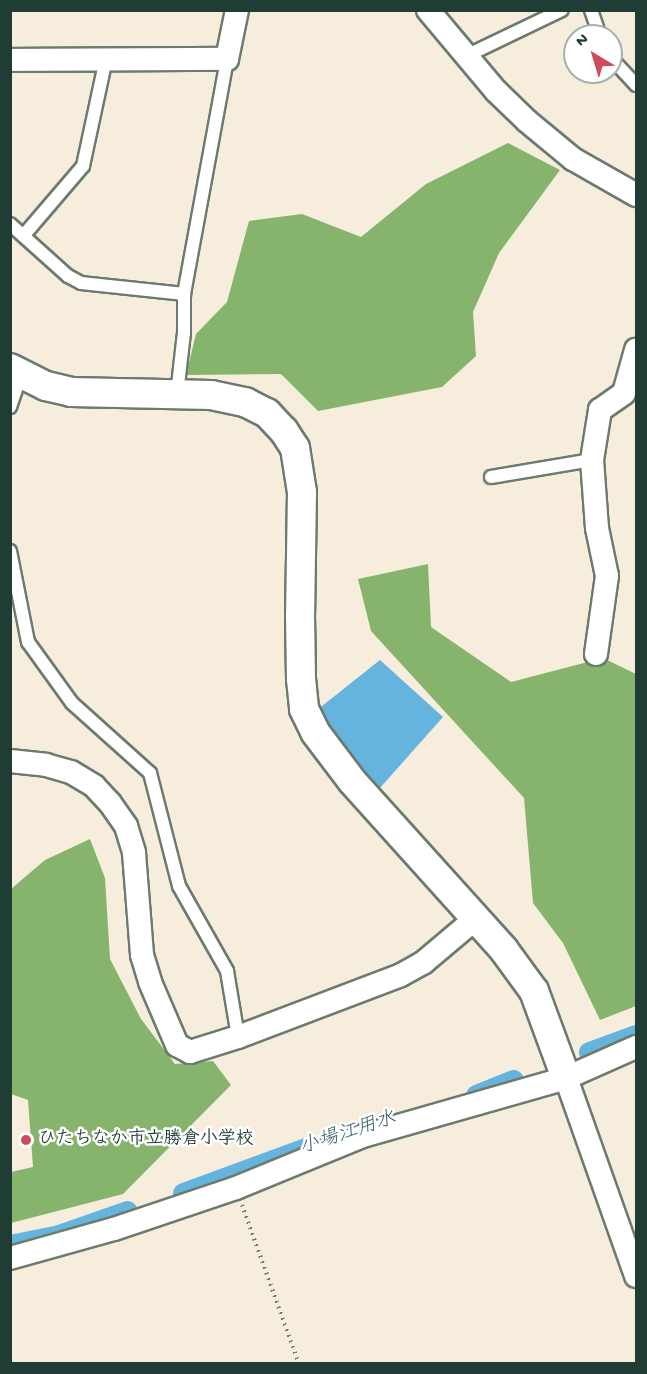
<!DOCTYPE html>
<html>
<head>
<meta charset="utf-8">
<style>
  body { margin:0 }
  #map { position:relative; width:647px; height:1374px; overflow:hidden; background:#f7eddd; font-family:"Gochi Hand","Klee One",sans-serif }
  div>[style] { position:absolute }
  .forest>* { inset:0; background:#86b46d }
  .water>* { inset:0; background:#64b4de }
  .canal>* { height:21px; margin:-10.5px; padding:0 10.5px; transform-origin:10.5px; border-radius:10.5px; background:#64b4de }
  .path>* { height:4px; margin-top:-2px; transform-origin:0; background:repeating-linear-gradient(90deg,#6b7b6f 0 1.5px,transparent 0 6px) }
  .roads { filter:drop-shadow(2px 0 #6b7b6f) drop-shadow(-2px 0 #6b7b6f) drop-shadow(0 2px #6b7b6f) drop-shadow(0 -2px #6b7b6f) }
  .service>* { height:12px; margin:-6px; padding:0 6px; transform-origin:6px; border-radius:6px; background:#fff }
  .minor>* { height:22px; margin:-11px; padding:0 11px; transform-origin:11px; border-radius:11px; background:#fff }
  .tertiary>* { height:28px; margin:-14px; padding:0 14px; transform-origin:14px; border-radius:14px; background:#fff }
  .dots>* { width:16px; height:16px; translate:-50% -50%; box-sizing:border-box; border:3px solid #fff; border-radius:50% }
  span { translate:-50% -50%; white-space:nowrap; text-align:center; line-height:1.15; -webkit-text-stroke:5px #fff; paint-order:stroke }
  .poi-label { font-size:18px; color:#1f3d34; font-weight:700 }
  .left { translate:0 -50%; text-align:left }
  .water-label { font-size:20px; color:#346167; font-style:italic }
  .frame { position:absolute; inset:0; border:12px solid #1f3d34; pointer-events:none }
  .north { position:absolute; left:563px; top:24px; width:60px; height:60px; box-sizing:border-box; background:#fff; border:2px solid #a5b1ae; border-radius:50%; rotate:322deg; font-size:16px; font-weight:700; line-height:24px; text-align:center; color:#1f3d34 }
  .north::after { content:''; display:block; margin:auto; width:21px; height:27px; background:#d1495b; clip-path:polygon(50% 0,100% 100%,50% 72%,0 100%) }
</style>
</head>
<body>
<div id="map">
  <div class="forest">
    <i style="clip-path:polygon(508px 143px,560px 170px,499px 253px,473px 312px,476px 356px,442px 387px,318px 411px,281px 374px,186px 375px,196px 334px,227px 302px,249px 221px,302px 214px,361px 237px,426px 184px)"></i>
    <i style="clip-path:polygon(428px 564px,431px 627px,511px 682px,603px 658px,636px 674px,636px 1006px,600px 1020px,563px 943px,533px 903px,524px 798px,371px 631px,358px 579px)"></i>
    <i style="clip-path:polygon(90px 839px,105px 878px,110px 959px,141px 1019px,175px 1064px,213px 1061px,231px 1085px,123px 1194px,11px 1223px,11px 1172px,33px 1167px,28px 1100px,11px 1094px,11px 889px,45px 860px)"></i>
  </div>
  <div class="water">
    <i style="clip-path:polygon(380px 660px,443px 717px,379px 789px,317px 710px)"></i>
  </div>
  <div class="canal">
    <i style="left:589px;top:1052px;width:50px;rotate:-19.9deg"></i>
    <i style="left:476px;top:1095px;width:40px;rotate:-22deg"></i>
    <i style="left:183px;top:1193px;width:134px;rotate:-20.1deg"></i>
    <i style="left:10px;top:1245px;width:50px;rotate:-11.5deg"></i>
    <i style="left:59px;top:1235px;width:72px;rotate:-19.4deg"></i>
  </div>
  <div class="path">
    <i style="left:242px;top:1205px;width:169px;rotate:70.3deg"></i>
  </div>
  <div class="roads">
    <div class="service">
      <i style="left:591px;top:10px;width:28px;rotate:71deg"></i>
      <i style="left:466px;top:56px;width:106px;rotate:-25.6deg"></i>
      <i style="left:611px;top:58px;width:37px;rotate:47deg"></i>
      <i style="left:10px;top:224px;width:78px;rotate:41.9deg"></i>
      <i style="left:68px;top:276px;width:15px;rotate:28deg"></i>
      <i style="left:81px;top:283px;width:104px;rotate:6.1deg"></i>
      <i style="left:24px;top:235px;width:91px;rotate:-49.5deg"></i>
      <i style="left:83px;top:166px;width:109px;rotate:-77.9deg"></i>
      <i style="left:177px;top:394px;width:61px;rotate:-83.5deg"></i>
      <i style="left:184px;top:333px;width:39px;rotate:-90deg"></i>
      <i style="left:184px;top:294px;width:239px;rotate:-79.6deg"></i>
      <i style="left:10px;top:407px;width:34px;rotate:-71deg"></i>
      <i style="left:491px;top:477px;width:102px;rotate:-9.6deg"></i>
      <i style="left:10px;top:551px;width:93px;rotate:78.8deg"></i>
      <i style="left:28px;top:642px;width:75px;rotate:54.2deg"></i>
      <i style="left:72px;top:703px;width:105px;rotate:41.9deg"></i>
      <i style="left:150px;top:773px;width:117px;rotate:75.6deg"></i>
      <i style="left:179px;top:886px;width:98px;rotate:60.5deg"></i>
      <i style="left:227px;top:971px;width:67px;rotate:80.5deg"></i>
    </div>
    <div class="minor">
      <i style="left:428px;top:10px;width:106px;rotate:50deg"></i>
      <i style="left:496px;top:91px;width:43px;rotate:44.1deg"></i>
      <i style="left:527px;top:121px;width:60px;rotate:39.6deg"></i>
      <i style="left:573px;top:159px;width:73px;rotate:29.7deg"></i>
      <i style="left:10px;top:60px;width:217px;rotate:-0.3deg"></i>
      <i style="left:227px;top:59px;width:50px;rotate:-78.5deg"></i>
      <i style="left:596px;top:654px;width:79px;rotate:-82deg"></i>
      <i style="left:607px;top:576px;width:49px;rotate:-101.8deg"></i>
      <i style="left:597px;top:528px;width:68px;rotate:-94.2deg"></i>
      <i style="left:592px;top:460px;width:51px;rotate:-80.9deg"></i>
      <i style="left:600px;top:410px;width:29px;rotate:-35deg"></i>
      <i style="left:624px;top:393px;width:45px;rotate:-74.4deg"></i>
      <i style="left:10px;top:761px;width:36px;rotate:6deg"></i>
      <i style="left:46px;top:765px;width:26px;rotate:16deg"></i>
      <i style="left:71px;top:772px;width:27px;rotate:31deg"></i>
      <i style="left:94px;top:786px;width:23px;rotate:47deg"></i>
      <i style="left:110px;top:803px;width:28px;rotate:55deg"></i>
      <i style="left:126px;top:826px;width:28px;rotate:73deg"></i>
      <i style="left:134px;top:853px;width:102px;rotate:85.5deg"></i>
      <i style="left:142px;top:955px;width:28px;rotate:73deg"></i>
      <i style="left:150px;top:982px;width:69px;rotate:66.8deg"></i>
      <i style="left:177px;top:1045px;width:15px;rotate:28deg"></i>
      <i style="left:190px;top:1052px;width:50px;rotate:-17.4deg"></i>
      <i style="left:238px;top:1037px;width:174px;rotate:-20.8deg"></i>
      <i style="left:401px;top:975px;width:26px;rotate:-29deg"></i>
      <i style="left:424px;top:962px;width:67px;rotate:-40.1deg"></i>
      <i style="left:566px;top:1078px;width:210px;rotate:70.5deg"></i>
      <i style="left:10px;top:1258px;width:108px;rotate:-15.6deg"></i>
      <i style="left:114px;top:1229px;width:129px;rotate:-18.6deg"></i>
      <i style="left:236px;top:1188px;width:137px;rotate:-22.3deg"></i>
      <i style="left:363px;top:1136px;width:211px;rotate:-15.9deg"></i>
      <i style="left:566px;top:1078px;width:77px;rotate:-23.9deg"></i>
    </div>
    <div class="tertiary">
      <i style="left:10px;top:368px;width:40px;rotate:26.6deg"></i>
      <i style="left:46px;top:386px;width:26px;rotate:13deg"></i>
      <i style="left:71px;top:392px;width:140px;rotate:1.2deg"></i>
      <i style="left:211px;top:395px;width:35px;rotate:12deg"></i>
      <i style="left:245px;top:402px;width:25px;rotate:27deg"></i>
      <i style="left:267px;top:413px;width:25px;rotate:47deg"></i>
      <i style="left:284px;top:431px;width:20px;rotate:57deg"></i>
      <i style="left:295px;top:448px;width:45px;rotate:81deg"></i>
      <i style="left:302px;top:492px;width:123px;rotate:90.9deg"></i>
      <i style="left:300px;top:615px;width:64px;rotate:89.1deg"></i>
      <i style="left:301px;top:679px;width:30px;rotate:84deg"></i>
      <i style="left:304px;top:709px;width:25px;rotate:64deg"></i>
      <i style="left:315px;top:732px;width:61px;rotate:52.9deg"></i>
      <i style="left:352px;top:781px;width:227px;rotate:48deg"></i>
      <i style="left:504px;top:950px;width:51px;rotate:53.8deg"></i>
      <i style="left:534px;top:991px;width:93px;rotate:69.8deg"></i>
    </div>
  </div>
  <div class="dots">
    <i style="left:26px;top:1140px;background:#d1495b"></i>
  </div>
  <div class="poi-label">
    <span class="left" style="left:38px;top:1140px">ひたちなか市立勝倉小学校</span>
  </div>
  <div class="water-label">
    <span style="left:348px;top:1134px;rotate:-18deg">小場江用水</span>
  </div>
  <div class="frame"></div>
  <div class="north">N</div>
</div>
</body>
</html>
